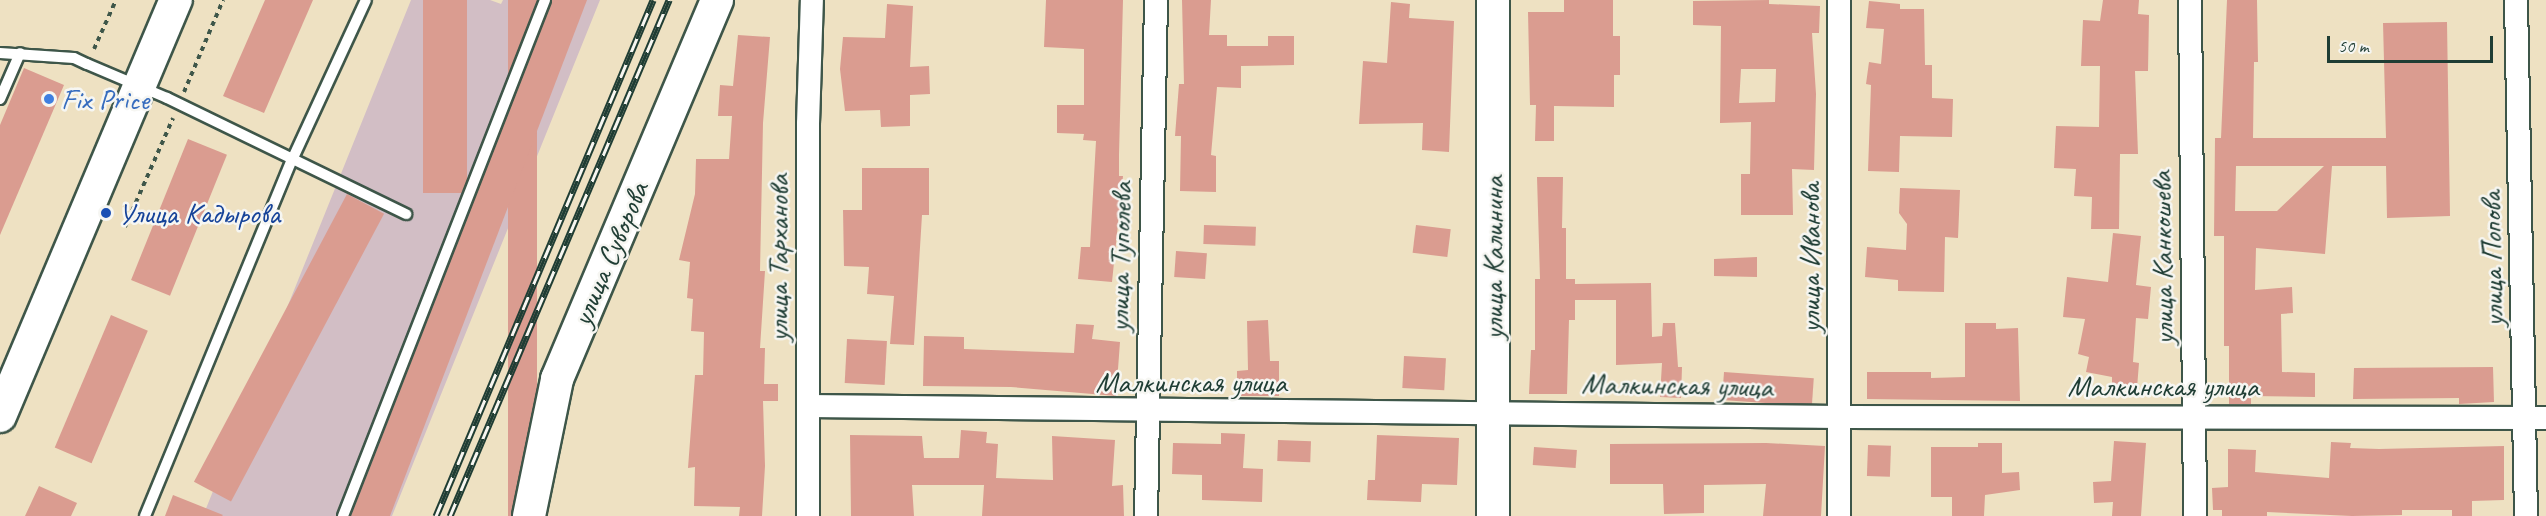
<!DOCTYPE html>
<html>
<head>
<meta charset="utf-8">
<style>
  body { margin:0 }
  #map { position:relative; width:2546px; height:516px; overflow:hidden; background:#eee1c2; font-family:Caveat,sans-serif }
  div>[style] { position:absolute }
  .industrial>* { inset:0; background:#d2bec5 }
  .building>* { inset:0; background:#da9c90; transform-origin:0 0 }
  .path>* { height:4px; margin-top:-2px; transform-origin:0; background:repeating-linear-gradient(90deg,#3e5649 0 4.5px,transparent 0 9px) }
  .roads { filter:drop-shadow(2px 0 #3e5649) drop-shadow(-2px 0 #3e5649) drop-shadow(0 2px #3e5649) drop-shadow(0 -2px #3e5649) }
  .lane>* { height:10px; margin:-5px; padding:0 5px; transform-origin:5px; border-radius:5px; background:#fff }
  .street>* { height:22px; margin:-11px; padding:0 11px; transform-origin:11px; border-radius:11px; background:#fff }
  .secondary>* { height:32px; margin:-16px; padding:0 16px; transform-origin:16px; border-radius:16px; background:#fff }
  .rail>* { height:7px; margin-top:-3.5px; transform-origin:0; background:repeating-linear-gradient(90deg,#f6f6f2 0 14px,#1f3d34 0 28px); box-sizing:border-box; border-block:2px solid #1f3d34 }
  .dots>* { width:16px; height:16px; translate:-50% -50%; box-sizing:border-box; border:3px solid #f6f6f2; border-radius:50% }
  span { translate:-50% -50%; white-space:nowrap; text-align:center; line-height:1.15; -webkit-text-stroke:5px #f6f6f2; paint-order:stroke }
  .shop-label { font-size:30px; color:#366cbe }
  .left { translate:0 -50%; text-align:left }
  .transit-label { font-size:30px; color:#164399 }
  .street-label { font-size:30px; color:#1f3d34 }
  .scale { position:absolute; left:2327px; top:36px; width:166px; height:27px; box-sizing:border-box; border:3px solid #1f3d34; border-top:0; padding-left:8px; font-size:18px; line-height:21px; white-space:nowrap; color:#1f3d34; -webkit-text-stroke:4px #f6f6f2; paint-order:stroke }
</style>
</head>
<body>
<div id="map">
  <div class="industrial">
    <i style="clip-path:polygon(411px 0,490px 0,501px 4px,503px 0,600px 0,392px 516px,203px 516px)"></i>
  </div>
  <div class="building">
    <i style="clip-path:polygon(265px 0,313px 0,264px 113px,223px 96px)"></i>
    <i style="left:423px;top:0;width:44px;height:193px"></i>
    <i style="left:508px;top:0;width:29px;height:553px"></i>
    <i style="clip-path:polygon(552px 0,587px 0,390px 516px,351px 516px)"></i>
    <i style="clip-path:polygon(1046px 0,1123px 0,1119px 155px,1119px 176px,1123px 176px,1112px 282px,1078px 279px,1081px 247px,1090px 247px,1096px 141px,1083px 140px,1084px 134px,1057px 133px,1057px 105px,1084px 105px,1084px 49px,1044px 47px)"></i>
    <i style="clip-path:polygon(1182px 0,1211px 0,1209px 35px,1227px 35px,1227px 46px,1268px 46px,1268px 36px,1294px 36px,1294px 65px,1241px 66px,1241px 88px,1217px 87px,1211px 155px,1216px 156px,1216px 192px,1180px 191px,1181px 136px,1175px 136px,1179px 84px,1184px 84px)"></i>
    <i style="clip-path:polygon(1564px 0,1613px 0,1613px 36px,1620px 36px,1620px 75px,1614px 75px,1614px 107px,1554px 106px,1554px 141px,1535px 141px,1536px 105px,1530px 105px,1528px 12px,1564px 12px)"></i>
    <i style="clip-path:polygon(evenodd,1769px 0,1769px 4px,1820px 6px,1819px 33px,1812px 33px,1816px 94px,1814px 170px,1792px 169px,1793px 215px,1741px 215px,1741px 174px,1750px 174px,1751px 122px,1720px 123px,1721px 26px,1693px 25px,1693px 1px,1769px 0,1741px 69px,1776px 69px,1775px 102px,1739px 103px,1741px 69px)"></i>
    <i style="clip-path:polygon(2103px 0,2139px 0,2138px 14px,2149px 15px,2148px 71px,2135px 71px,2138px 154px,2120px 154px,2119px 229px,2091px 229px,2092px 197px,2074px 196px,2076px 169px,2054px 168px,2056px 126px,2099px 127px,2100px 66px,2081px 66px,2083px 20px,2100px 21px)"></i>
    <i style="clip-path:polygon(evenodd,2227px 0,2257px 0,2258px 62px,2254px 62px,2253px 138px,2386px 138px,2383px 23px,2447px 22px,2450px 216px,2387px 218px,2386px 166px,2332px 166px,2325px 254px,2256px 248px,2255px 290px,2292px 287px,2293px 313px,2281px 314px,2282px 372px,2315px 373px,2315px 397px,2251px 396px,2251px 404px,2229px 404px,2229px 346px,2224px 346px,2224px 236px,2214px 236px,2215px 138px,2221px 138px,2227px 0,2236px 166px,2324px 166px,2277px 211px,2235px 211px,2236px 166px)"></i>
    <i style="clip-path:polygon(1869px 1px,1900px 4px,1900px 9px,1924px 9px,1925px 65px,1932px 65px,1932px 98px,1953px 99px,1952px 137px,1900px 136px,1899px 172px,1868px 171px,1871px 85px,1866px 84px,1869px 62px,1881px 64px,1884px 29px,1866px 28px)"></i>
    <i style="clip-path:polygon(1391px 2px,1410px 4px,1409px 18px,1454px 21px,1449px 152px,1422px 150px,1423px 123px,1359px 124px,1363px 61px,1387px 63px)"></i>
    <i style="clip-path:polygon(887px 4px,913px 6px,910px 67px,929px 66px,930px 94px,910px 95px,910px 126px,881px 127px,880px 110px,845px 111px,840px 69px,843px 37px,885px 38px)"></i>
    <i style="clip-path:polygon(738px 35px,770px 37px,763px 123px,760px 271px,765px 271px,760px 348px,765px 348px,764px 384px,778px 384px,778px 401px,763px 401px,765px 466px,762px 516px,739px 516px,740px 507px,694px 506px,695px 467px,688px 468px,695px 375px,703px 375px,704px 332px,691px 331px,693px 299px,687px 298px,690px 262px,679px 260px,695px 194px,696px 159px,729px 159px,732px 116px,718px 116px,720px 85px,733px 86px)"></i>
    <i style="clip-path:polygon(24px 68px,64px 85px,0 235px,0 125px)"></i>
    <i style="left:188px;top:139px;width:42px;height:152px;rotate:22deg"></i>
    <i style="clip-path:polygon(862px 168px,929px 168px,929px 215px,922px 215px,914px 345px,890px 344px,894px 296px,867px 294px,869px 267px,844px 266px,843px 210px,862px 210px)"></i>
    <i style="clip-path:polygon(1537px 177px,1563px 177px,1562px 228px,1566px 228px,1566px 279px,1575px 279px,1575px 284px,1651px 283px,1652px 337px,1662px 336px,1663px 323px,1675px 323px,1678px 367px,1682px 367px,1681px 398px,1660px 397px,1662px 363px,1616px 365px,1616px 300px,1575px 300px,1575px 320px,1569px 320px,1567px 394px,1529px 394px,1531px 350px,1535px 350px,1535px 279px,1540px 279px)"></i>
    <i style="clip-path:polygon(1900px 188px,1960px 190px,1958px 238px,1945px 237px,1944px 292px,1898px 291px,1898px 280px,1865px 277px,1867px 247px,1906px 250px,1907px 224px,1899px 213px)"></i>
    <i style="left:347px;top:194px;width:42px;height:326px;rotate:28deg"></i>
    <i style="left:1204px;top:225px;width:52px;height:19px;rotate:2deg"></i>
    <i style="left:1416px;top:225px;width:35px;height:28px;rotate:7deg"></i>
    <i style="clip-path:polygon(2113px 233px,2141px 236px,2136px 285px,2151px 287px,2148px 319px,2136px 318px,2133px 362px,2139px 363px,2137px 388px,2112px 386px,2112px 377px,2086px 372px,2089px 357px,2078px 354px,2085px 319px,2063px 317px,2067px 277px,2108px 282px)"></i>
    <i style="left:1176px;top:251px;width:31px;height:26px;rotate:4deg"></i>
    <i style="clip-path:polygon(1757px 257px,1757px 277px,1714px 276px,1714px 259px)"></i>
    <i style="left:111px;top:315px;width:40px;height:144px;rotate:23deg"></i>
    <i style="clip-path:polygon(1268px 320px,1270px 361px,1279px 361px,1279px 396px,1237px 396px,1237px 371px,1248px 370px,1247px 321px)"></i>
    <i style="clip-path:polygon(1965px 323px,1996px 323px,1996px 329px,2018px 328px,2020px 401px,1867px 399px,1867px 372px,1931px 372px,1931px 378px,1965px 377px)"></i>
    <i style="clip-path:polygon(1076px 324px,1094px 325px,1092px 339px,1120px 342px,1116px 396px,1011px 387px,923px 386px,924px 336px,964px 337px,964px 349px,1074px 353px)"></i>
    <i style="left:847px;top:339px;width:40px;height:44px;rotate:3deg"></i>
    <i style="left:1404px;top:356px;width:42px;height:32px;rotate:3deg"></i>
    <i style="clip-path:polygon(2493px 367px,2494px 402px,2459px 404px,2459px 398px,2353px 399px,2354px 368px)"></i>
    <i style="left:1724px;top:372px;width:90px;height:28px;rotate:4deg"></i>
    <i style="clip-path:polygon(961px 430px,987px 432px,986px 443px,998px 444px,996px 478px,1053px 480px,1052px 436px,1115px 440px,1112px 486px,1123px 485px,1124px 516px,982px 516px,984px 485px,912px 485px,914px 516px,851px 516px,850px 435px,922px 436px,924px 458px,959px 458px)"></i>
    <i style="clip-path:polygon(1221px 433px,1245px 434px,1243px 468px,1263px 469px,1262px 502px,1202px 500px,1202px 475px,1172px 474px,1173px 443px,1221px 444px)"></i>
    <i style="clip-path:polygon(1377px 435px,1459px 438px,1457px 485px,1422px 484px,1421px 502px,1367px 500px,1368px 480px,1375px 480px)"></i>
    <i style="left:1278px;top:440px;width:33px;height:21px;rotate:2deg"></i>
    <i style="clip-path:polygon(2114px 441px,2146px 443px,2141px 516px,2112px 516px,2113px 502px,2094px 503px,2093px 482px,2111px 481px)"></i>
    <i style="clip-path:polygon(2331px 442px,2351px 443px,2350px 448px,2379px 449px,2504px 446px,2504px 500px,2472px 501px,2472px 516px,2452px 516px,2452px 510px,2402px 510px,2402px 515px,2352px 516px,2267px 512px,2267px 516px,2222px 516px,2222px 510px,2213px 510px,2212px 488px,2228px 487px,2228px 449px,2256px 450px,2255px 472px,2329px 478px)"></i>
    <i style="clip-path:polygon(1766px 443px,1825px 446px,1821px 516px,1763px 516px,1766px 484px,1704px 485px,1704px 513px,1664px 514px,1663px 484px,1610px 484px,1610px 444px)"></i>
    <i style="clip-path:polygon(1978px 443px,2002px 443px,2002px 473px,2019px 472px,2020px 490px,1985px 495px,1984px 516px,1952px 516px,1952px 497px,1931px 497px,1931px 447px,1978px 447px)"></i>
    <i style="left:1868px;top:445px;width:23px;height:31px;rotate:2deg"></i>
    <i style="left:1534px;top:447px;width:43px;height:18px;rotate:4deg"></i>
    <i style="clip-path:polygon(39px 486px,77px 503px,71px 516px,25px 516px)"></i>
    <i style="clip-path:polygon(173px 495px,223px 515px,222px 516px,165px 516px)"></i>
  </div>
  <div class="path">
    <i style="left:94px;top:49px;width:54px;rotate:-65.8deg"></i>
    <i style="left:184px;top:92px;width:100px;rotate:-67deg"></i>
    <i style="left:125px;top:227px;width:119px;rotate:-66.2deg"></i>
  </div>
  <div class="roads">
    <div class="lane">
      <i style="left:0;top:53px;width:74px;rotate:3.9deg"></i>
      <i style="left:74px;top:58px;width:14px;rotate:25deg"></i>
      <i style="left:87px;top:64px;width:87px;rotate:23deg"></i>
      <i style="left:167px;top:98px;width:266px;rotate:25.9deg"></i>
      <i style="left:0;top:99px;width:50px;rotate:-66.5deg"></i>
      <i style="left:145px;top:516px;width:385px;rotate:-67.6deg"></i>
      <i style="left:292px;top:160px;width:176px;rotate:-65.2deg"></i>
      <i style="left:343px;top:516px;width:554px;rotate:-68.62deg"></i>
    </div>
    <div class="street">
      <i style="left:1839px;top:0;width:516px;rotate:90deg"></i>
      <i style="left:2190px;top:0;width:516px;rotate:89.44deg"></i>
      <i style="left:2516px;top:0;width:516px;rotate:88.89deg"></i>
      <i style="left:808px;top:406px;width:1032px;rotate:0.61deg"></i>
      <i style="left:1840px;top:417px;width:706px;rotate:0.08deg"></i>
      <i style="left:808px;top:516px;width:392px;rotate:-90deg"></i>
      <i style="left:808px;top:124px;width:124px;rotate:-88.2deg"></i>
      <i style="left:1146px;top:516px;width:516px;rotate:-88.89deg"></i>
    </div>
    <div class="secondary">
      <i style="left:0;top:416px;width:452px;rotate:-67.1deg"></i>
      <i style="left:529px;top:516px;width:140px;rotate:-78.4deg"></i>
      <i style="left:557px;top:379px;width:411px;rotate:-67.1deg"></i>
      <i style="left:1493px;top:516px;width:516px;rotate:-90deg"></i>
    </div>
  </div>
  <div class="rail">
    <i style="left:436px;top:516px;width:560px;rotate:-67.19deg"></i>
    <i style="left:450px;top:516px;width:561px;rotate:-67deg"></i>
  </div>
  <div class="dots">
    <i style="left:49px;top:99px;background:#3f7fe0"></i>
    <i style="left:106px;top:213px;background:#1a4fb4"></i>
  </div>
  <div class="shop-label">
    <span class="left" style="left:61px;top:99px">Fix Price</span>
  </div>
  <div class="transit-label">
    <span class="left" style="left:118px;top:213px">Улица Кадырова</span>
  </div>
  <div class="street-label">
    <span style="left:610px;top:254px;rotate:-67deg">улица Суворова</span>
    <span style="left:1120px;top:257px;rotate:-89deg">улица Туполева</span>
    <span style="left:778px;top:258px;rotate:-90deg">улица Тарханова</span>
    <span style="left:1493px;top:258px;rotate:-90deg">улица Калинина</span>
    <span style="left:1810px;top:258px;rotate:-90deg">улица Иванова</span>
    <span style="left:2162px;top:258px;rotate:-91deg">улица Канкошева</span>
    <span style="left:2492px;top:259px;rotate:-91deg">улица Попова</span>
    <span style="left:1191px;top:382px">Малкинская улица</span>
    <span style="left:1677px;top:385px;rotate:1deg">Малкинская улица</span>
    <span style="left:2163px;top:386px">Малкинская улица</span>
  </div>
  <div class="scale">50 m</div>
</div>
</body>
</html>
